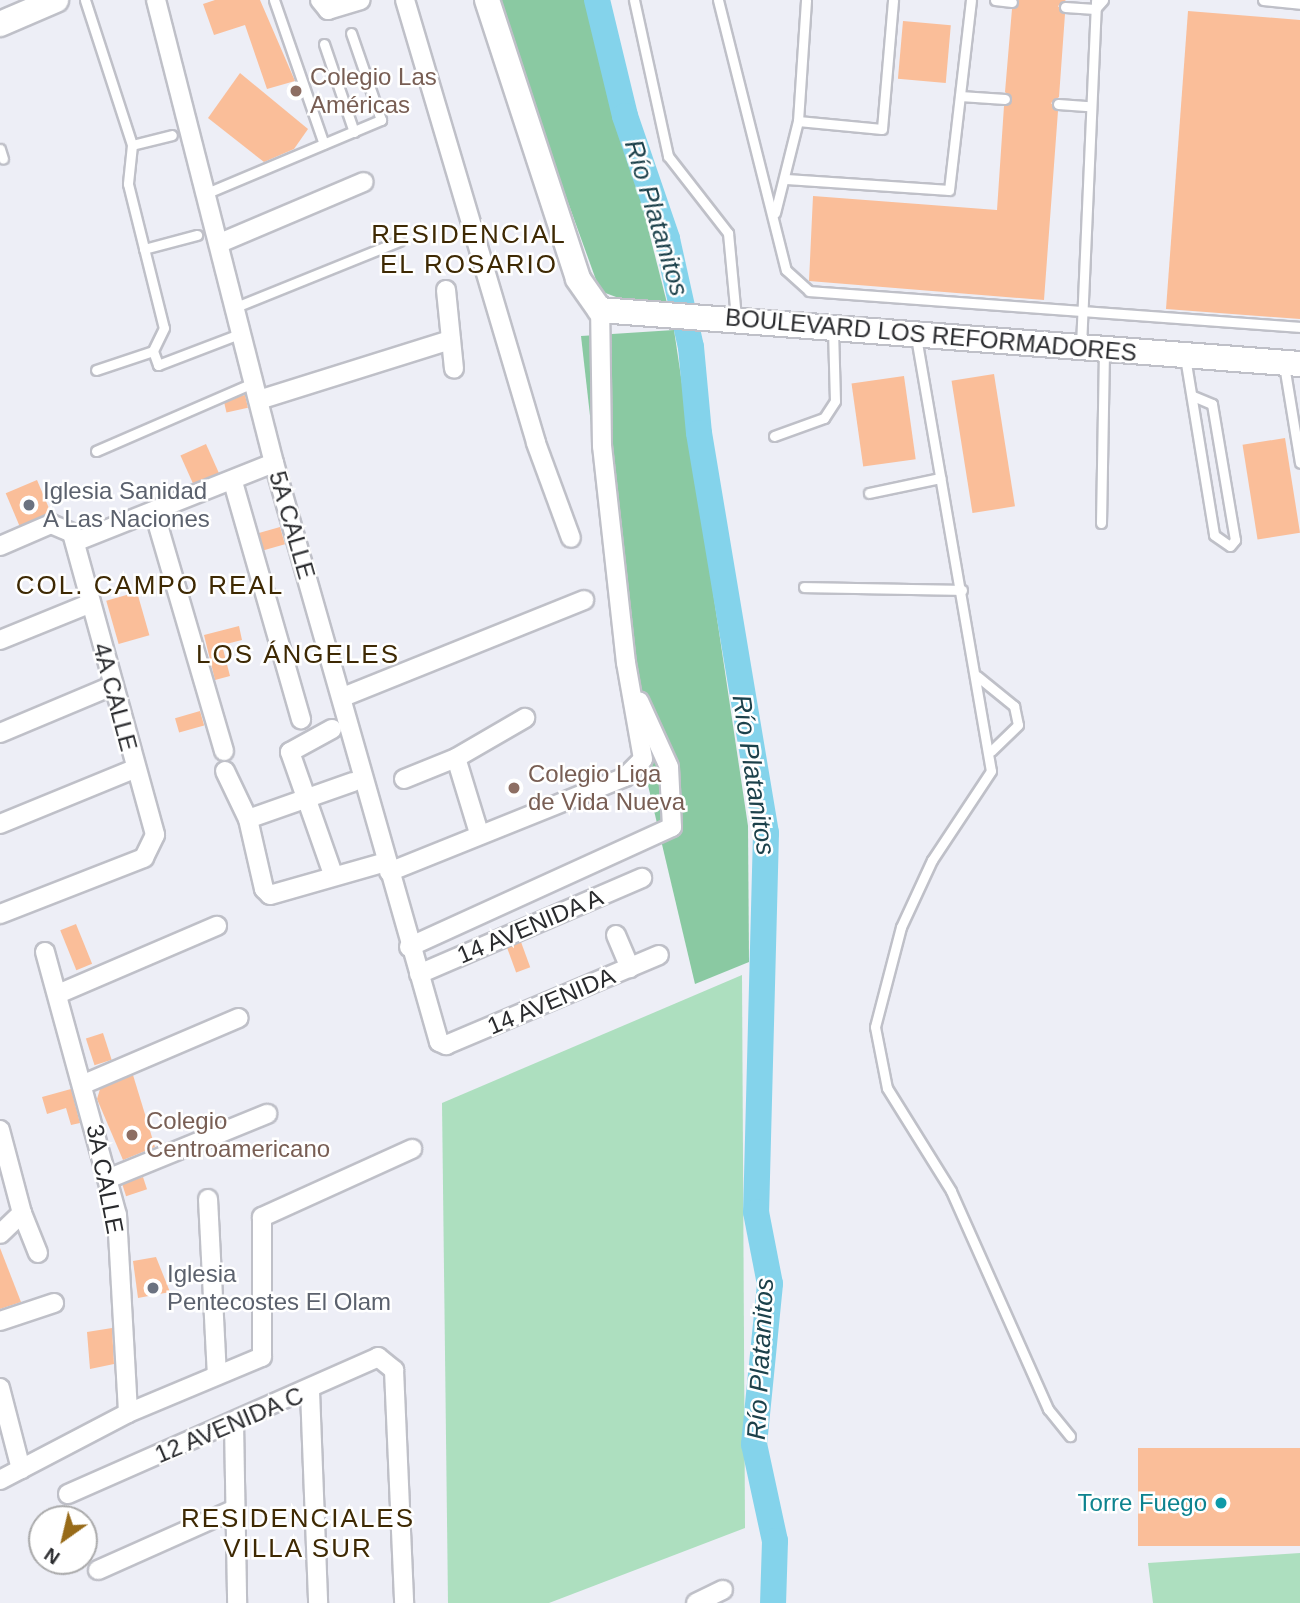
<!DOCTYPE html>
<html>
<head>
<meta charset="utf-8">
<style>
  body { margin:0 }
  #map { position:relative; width:1300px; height:1603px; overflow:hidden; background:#edeef6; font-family:Arial,sans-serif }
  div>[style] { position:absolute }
  .green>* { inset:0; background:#addfbf }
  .forest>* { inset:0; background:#8ac9a2 }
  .river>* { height:26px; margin:-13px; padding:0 13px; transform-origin:13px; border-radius:13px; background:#84d3eb }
  .building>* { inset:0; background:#fabe99; transform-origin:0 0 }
  .roads { filter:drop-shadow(2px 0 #bfc0c8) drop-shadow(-2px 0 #bfc0c8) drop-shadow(0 2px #bfc0c8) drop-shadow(0 -2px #bfc0c8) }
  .lane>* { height:9px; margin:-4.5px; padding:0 4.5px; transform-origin:4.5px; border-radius:4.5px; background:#fff }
  .street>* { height:18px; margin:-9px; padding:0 9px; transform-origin:9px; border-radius:9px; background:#fff }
  .secondary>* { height:24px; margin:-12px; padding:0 12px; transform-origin:12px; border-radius:12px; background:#fff }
  .dots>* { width:19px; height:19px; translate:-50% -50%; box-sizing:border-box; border:4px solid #fff; border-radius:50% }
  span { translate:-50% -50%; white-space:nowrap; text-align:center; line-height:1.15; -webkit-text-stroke:5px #fff; paint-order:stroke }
  .education-label { font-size:24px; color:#785e54 }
  .left { translate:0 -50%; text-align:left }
  .street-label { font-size:24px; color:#2a2b2e }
  .worship-label { font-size:24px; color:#5b616d }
  .culture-label { font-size:24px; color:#0d838f }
  .right { translate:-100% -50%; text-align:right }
  .water-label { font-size:26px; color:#1c414b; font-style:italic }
  .neighbourhood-label { font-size:26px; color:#3e2903; letter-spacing:2px }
  .north { position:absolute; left:28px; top:1505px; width:70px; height:70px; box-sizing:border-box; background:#fff; border:2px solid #aaaaab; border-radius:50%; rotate:214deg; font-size:19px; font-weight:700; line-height:28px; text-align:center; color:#2a2b2e }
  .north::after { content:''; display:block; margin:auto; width:24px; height:32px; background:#986b19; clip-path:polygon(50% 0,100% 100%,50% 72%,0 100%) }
</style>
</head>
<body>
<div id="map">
  <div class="green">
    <i style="clip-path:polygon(742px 975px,745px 1528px,549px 1603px,448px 1603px,442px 1103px)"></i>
    <i style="clip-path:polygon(1300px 1553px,1300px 1603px,1153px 1603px,1148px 1563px)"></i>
  </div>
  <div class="forest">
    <i style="clip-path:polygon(495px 0,590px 0,667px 303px,635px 304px,600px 291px)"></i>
    <i style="clip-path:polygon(674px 330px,748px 826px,749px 962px,695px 984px,617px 654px,581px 336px)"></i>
  </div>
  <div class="river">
    <i style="left:597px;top:0;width:119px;rotate:76.4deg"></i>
    <i style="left:625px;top:116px;width:130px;rotate:71.1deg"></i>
    <i style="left:667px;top:239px;width:111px;rotate:77.5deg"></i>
    <i style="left:691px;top:347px;width:86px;rotate:84.7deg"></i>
    <i style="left:699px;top:433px;width:406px;rotate:80.5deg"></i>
    <i style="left:766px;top:833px;width:379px;rotate:91.5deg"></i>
    <i style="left:756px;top:1212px;width:73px;rotate:79deg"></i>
    <i style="left:770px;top:1284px;width:161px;rotate:95.7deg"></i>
    <i style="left:754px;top:1444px;width:99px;rotate:77.8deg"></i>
    <i style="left:775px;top:1541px;width:62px;rotate:91.8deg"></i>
  </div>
  <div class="building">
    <i style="clip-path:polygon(215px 0,260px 0,295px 81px,267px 89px,245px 25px,214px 35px,203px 4px)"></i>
    <i style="clip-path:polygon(1019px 0,1066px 0,1058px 6px,1065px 14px,1059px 97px,1051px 103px,1058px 111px,1044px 300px,809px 281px,813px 196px,997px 210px,1004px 106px,1012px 100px,1005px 92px,1012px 9px)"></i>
    <i style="clip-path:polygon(1188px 11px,1300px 20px,1300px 319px,1166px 309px)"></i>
    <i style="left:903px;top:21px;width:48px;height:58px;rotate:5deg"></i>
    <i style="clip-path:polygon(240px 73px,308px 129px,294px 149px,264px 162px,208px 118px)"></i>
    <i style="left:994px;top:374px;width:134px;height:43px;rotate:81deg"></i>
    <i style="left:904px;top:376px;width:84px;height:53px;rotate:82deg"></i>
    <i style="left:245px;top:395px;width:13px;height:22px;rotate:77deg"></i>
    <i style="left:1285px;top:438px;width:96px;height:43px;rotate:81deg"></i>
    <i style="left:206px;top:444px;width:32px;height:28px;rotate:66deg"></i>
    <i style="left:37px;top:480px;width:36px;height:34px;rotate:67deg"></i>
    <i style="left:280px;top:527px;width:18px;height:22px;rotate:74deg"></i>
    <i style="left:137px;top:592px;width:45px;height:32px;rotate:74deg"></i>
    <i style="clip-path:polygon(239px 626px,242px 640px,222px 645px,230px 676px,215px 680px,204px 635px)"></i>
    <i style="left:200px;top:711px;width:15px;height:26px;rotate:74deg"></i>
    <i style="left:76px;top:924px;width:43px;height:17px;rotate:68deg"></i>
    <i style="left:521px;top:942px;width:27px;height:15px;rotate:70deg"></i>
    <i style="left:103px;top:1033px;width:28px;height:18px;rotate:72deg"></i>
    <i style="clip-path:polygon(133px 1075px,155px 1147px,123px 1160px,97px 1099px,100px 1089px)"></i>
    <i style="clip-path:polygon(71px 1089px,80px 1123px,71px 1125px,66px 1108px,47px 1114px,42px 1097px)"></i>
    <i style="left:143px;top:1177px;width:13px;height:22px;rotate:72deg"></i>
    <i style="clip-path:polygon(0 1248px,21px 1302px,0 1309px)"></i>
    <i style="clip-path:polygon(156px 1257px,170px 1292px,138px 1298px,133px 1261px)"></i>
    <i style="clip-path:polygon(112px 1328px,114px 1364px,90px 1369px,87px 1332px)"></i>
    <i style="left:1300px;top:1448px;width:98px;height:162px;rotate:90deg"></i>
  </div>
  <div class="roads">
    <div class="lane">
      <i style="left:85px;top:0;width:152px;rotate:72deg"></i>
      <i style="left:132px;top:145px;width:39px;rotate:96deg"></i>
      <i style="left:128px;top:184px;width:148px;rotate:76deg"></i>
      <i style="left:164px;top:328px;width:25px;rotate:116deg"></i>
      <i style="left:153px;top:351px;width:60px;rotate:161.6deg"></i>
      <i style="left:274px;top:0;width:152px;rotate:70.9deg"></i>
      <i style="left:634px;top:0;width:160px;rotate:77.7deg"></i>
      <i style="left:668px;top:156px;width:98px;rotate:52.1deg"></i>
      <i style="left:728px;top:233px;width:85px;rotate:84.6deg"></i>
      <i style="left:718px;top:0;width:278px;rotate:75.9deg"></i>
      <i style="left:786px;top:270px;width:31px;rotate:42deg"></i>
      <i style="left:809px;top:291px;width:492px;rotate:4.2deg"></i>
      <i style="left:995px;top:0;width:17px;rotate:7deg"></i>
      <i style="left:1263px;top:0;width:37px;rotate:6deg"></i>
      <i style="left:1065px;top:7px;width:30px;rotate:4deg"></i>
      <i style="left:1095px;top:9px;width:12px;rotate:-48deg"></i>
      <i style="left:324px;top:44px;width:93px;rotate:71.2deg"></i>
      <i style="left:960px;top:96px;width:45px;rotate:3.8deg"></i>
      <i style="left:1058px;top:104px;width:31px;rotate:4deg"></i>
      <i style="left:798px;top:121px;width:84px;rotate:5.4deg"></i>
      <i style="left:882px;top:129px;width:129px;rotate:-85.1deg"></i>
      <i style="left:132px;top:145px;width:41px;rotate:-14deg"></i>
      <i style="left:0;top:149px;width:10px;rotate:73deg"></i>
      <i style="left:787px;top:179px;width:162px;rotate:3.9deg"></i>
      <i style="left:949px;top:190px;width:191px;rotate:-83.4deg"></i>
      <i style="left:207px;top:193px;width:189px;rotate:-22.8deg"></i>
      <i style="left:381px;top:120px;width:92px;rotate:-109deg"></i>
      <i style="left:775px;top:213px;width:95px;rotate:-76deg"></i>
      <i style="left:798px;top:121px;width:121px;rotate:-86.2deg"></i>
      <i style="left:144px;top:249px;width:55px;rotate:-14.8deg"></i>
      <i style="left:236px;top:307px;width:176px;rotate:-22deg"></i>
      <i style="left:916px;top:337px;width:440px;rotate:80.2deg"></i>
      <i style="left:991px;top:771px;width:107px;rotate:123.5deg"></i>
      <i style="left:932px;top:860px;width:74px;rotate:114.8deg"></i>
      <i style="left:901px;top:927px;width:103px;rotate:104.6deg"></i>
      <i style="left:875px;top:1027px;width:62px;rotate:78.9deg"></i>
      <i style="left:887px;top:1088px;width:121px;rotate:58.1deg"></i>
      <i style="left:951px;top:1191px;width:239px;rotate:66deg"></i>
      <i style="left:1048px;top:1409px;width:35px;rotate:51deg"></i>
      <i style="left:1081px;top:346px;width:346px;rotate:-87.5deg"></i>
      <i style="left:153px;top:351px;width:15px;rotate:70deg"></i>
      <i style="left:158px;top:365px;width:90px;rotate:-20.9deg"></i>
      <i style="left:1185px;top:357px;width:180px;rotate:80.7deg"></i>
      <i style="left:1214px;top:535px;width:19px;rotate:35deg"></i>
      <i style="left:1230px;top:546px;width:8px;rotate:-50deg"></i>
      <i style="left:1235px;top:540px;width:138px;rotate:-99.6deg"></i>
      <i style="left:1212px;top:404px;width:21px;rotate:-157deg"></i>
      <i style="left:1284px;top:365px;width:99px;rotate:80.7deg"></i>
      <i style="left:774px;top:436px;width:53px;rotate:-19.8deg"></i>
      <i style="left:824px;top:418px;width:20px;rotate:-57deg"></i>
      <i style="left:835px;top:401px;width:72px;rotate:-91.6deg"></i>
      <i style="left:96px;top:451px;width:173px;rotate:-23.5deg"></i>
      <i style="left:869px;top:493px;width:73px;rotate:-11.9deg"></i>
      <i style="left:1101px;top:523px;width:173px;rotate:-89deg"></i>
      <i style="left:804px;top:587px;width:158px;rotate:1.1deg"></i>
      <i style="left:977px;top:676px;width:48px;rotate:39deg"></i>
      <i style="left:1014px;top:706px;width:19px;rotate:78deg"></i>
      <i style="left:1018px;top:725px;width:37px;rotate:136deg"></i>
    </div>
    <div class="street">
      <i style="left:156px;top:0;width:478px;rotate:75.7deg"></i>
      <i style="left:274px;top:463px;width:602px;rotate:74.09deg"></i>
      <i style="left:439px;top:1042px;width:8px;rotate:23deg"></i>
      <i style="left:446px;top:1045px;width:231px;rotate:-22.9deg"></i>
      <i style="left:320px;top:0;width:13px;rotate:51deg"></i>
      <i style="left:328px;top:10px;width:34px;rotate:-17deg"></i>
      <i style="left:405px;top:0;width:462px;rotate:73.5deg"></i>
      <i style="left:536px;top:443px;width:101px;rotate:69.8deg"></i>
      <i style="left:220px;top:243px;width:156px;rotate:-23deg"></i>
      <i style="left:446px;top:290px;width:79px;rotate:84.2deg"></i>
      <i style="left:259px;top:400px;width:201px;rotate:-17.4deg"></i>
      <i style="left:233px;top:482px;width:247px;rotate:74deg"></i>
      <i style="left:155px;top:515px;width:246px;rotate:73.7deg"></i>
      <i style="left:75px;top:542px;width:214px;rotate:-21.7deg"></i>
      <i style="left:0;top:546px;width:56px;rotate:-23.3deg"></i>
      <i style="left:51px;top:524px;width:23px;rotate:23deg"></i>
      <i style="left:72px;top:533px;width:313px;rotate:74.6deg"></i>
      <i style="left:155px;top:835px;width:25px;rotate:116deg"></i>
      <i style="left:144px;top:858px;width:155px;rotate:158.7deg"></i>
      <i style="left:0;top:640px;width:98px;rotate:-22.1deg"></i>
      <i style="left:343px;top:697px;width:260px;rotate:-21.9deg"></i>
      <i style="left:332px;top:729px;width:48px;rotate:151.3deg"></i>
      <i style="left:290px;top:752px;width:129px;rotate:70.6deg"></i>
      <i style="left:0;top:733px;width:121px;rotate:-22.8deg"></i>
      <i style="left:225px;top:771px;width:53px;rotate:64.4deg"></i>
      <i style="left:404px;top:779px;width:56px;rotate:-22deg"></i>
      <i style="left:353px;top:782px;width:111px;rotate:160.6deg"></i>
      <i style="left:248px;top:819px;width:72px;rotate:77.1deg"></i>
      <i style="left:264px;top:889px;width:8px;rotate:45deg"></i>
      <i style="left:270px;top:895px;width:121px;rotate:-15.9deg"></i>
      <i style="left:0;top:824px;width:145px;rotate:-22.3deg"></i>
      <i style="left:479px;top:833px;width:78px;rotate:-107deg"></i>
      <i style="left:456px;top:758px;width:80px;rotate:-30.1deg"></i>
      <i style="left:389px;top:872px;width:254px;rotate:-21.9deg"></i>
      <i style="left:625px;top:777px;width:25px;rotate:-45deg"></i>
      <i style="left:643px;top:759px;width:97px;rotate:-100deg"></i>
      <i style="left:626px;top:663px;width:218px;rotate:-96.3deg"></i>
      <i style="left:602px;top:446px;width:136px;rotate:-90.8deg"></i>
      <i style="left:616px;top:935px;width:36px;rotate:67deg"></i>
      <i style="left:409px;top:947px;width:289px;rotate:-24.5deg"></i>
      <i style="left:672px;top:827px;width:60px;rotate:-92.9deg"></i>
      <i style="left:669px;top:767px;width:72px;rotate:-114.4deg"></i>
      <i style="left:45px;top:952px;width:273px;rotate:74.7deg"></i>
      <i style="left:117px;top:1215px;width:198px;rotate:86.8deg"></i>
      <i style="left:419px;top:974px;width:243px;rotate:-23.3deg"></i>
      <i style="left:58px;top:994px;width:173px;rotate:-23.2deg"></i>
      <i style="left:84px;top:1084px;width:168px;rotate:-23.1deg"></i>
      <i style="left:0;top:1130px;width:86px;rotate:75.2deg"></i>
      <i style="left:22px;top:1213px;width:30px;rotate:136deg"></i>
      <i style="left:110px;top:1178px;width:170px;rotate:-22.2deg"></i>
      <i style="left:208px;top:1199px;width:176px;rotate:87.1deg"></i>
      <i style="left:22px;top:1213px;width:43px;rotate:68.2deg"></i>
      <i style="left:0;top:1321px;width:57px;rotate:-18.4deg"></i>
      <i style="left:0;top:1388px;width:84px;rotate:75.5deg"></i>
      <i style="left:310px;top:1391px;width:212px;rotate:87.8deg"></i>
      <i style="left:234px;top:1423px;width:180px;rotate:89deg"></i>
      <i style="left:0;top:1480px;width:144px;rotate:-27.6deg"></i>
      <i style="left:128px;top:1413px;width:145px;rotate:-22.7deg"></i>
      <i style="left:262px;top:1357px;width:140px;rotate:-90deg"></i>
      <i style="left:262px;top:1217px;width:165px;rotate:-24.4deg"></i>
      <i style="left:68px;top:1494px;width:339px;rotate:-23.8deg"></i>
      <i style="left:378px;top:1357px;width:21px;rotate:39deg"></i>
      <i style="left:394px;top:1370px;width:233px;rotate:87.5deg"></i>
      <i style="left:98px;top:1570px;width:148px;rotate:-24deg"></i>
      <i style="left:696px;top:1603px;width:30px;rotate:-26deg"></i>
    </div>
    <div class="secondary">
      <i style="left:487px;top:0;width:293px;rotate:71.9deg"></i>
      <i style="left:578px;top:279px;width:38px;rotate:55deg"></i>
      <i style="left:600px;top:310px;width:702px;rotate:4.41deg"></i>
      <i style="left:0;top:24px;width:61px;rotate:-23.2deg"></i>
    </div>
  </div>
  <div class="dots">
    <i style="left:296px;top:91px;background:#8d6e63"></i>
    <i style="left:29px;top:505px;background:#6b7280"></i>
    <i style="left:514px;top:788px;background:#8d6e63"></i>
    <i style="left:132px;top:1135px;background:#8d6e63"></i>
    <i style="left:153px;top:1288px;background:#6b7280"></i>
    <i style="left:1221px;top:1503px;background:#0f9aa8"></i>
  </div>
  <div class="education-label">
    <span class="left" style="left:310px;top:91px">Colegio Las<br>Américas</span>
    <span class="left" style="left:528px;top:788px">Colegio Liga<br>de Vida Nueva</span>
    <span class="left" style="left:146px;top:1135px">Colegio<br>Centroamericano</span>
  </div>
  <div class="street-label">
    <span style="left:931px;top:335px;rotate:5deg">BOULEVARD LOS REFORMADORES</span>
    <span style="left:292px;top:525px;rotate:74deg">5A CALLE</span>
    <span style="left:115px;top:697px;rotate:75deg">4A CALLE</span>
    <span style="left:530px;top:926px;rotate:-23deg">14 AVENIDA A</span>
    <span style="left:551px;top:1001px;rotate:-23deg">14 AVENIDA</span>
    <span style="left:105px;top:1179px;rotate:79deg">3A CALLE</span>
    <span style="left:229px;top:1425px;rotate:-23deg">12 AVENIDA C</span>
  </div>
  <div class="worship-label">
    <span class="left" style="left:43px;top:505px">Iglesia Sanidad<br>A Las Naciones</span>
    <span class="left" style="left:167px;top:1288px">Iglesia<br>Pentecostes El Olam</span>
  </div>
  <div class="culture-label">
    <span class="right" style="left:1207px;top:1503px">Torre Fuego</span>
  </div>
  <div class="water-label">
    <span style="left:656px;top:218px;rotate:73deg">Río Platanitos</span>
    <span style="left:753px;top:775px;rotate:81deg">Río Platanitos</span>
    <span style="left:761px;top:1359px;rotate:-87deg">Río Platanitos</span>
  </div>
  <div class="neighbourhood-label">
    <span style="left:469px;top:250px">RESIDENCIAL<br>EL ROSARIO</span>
    <span style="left:150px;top:586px">COL. CAMPO REAL</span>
    <span style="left:298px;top:655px">LOS ÁNGELES</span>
    <span style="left:298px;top:1534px">RESIDENCIALES<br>VILLA SUR</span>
  </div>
  <div class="north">N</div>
</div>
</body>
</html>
